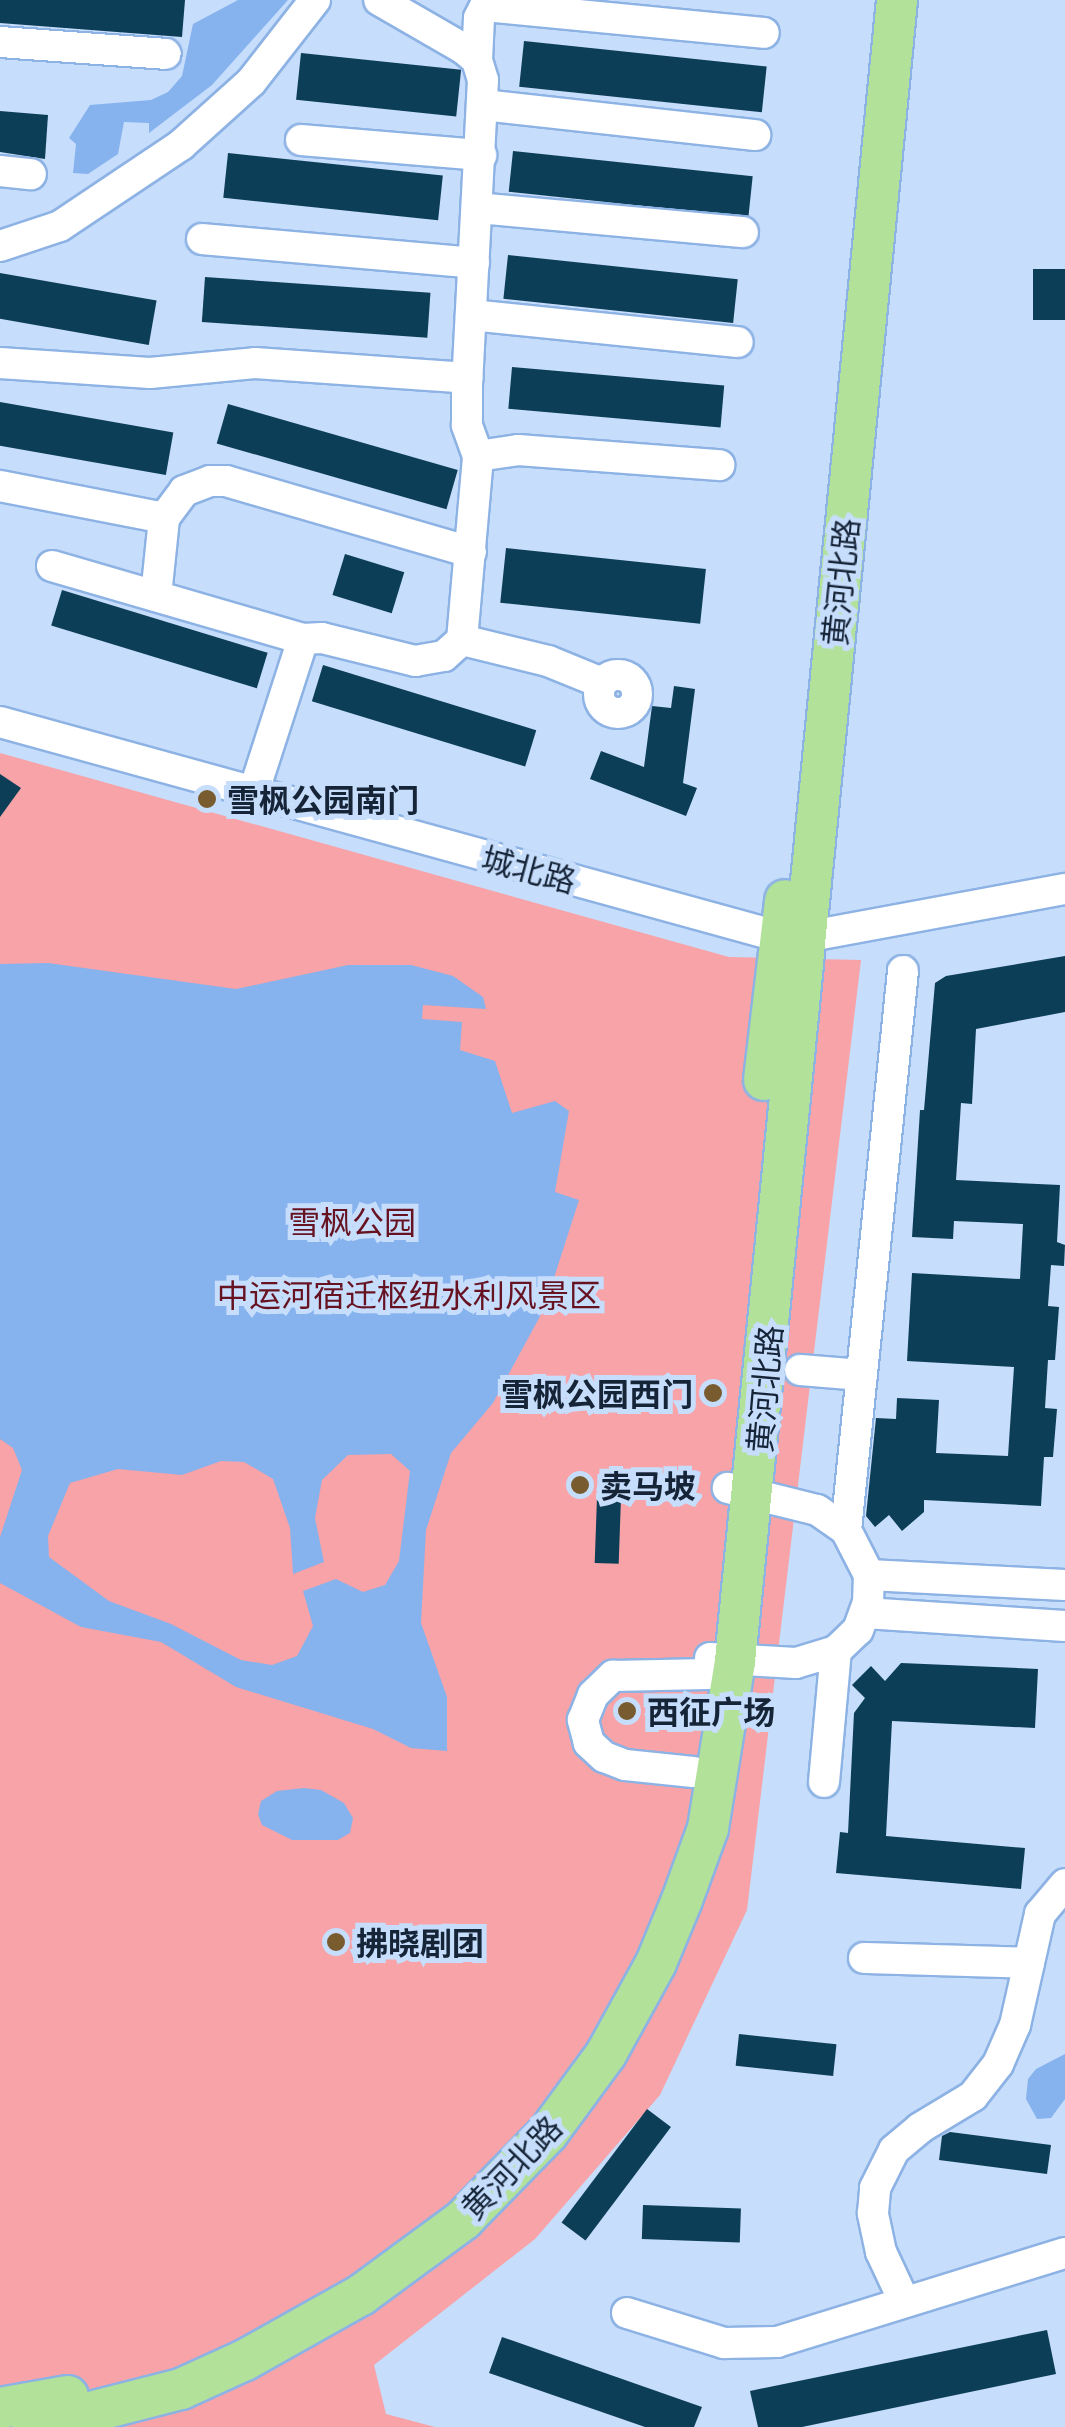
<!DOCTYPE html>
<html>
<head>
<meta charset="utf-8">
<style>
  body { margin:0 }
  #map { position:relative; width:1065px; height:2427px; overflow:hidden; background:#c6ddfc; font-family:"Exo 2","Noto Sans SC",sans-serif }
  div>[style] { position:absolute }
  .green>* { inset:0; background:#f8a3a7 }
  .water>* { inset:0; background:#86b2ee }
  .building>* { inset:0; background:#0d3e57; transform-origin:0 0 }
  .roads { filter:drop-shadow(2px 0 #8db2e4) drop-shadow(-2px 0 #8db2e4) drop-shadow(0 2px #8db2e4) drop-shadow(0 -2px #8db2e4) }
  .minor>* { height:30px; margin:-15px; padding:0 15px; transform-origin:15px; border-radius:15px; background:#fff }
  .minor>.ring { margin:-15px; padding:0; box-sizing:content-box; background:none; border:30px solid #fff; border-radius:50% }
  .major>* { height:40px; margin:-20px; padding:0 20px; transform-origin:20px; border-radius:20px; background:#b2e199 }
  .dots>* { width:28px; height:28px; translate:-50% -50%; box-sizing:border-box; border:5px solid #c6ddfc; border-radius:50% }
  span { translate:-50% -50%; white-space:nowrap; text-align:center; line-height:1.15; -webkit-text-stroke:10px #c6ddfc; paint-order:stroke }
  .street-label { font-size:32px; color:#162437 }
  .poi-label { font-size:32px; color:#162437; font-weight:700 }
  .left { translate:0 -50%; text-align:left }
  .right { translate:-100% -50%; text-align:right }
  .park-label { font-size:32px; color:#661221 }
</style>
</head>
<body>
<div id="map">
  <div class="green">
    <i style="clip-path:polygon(0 753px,729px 957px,861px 960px,747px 1910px,660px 2095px,535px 2239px,374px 2365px,386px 2414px,435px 2427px,0 2427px)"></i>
  </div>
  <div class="water">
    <i style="clip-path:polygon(238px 0,288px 0,212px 85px,149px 133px,149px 123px,124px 122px,118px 154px,88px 174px,73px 173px,76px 144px,69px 138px,90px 105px,151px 100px,168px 92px,182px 76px,193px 24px)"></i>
    <i style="clip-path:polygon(evenodd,48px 963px,236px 989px,348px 965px,411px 965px,453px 976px,483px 997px,486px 1009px,423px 1005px,422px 1019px,462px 1022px,460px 1050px,495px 1061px,512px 1113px,555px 1101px,569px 1111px,555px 1192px,579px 1200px,544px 1309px,493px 1403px,451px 1453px,426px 1530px,421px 1623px,447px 1697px,447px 1751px,411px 1748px,373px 1729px,236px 1687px,161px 1642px,81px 1627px,0 1583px,0 1537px,22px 1470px,13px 1448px,0 1439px,0 964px,48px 963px,391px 1454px,410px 1471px,399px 1561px,385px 1585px,363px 1592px,336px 1579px,303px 1591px,313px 1626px,297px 1656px,272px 1665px,241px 1660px,171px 1624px,109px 1601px,49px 1557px,48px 1536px,70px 1483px,118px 1469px,182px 1475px,221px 1461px,244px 1462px,273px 1479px,290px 1528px,293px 1574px,324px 1562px,315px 1518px,322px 1480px,348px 1455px,391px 1454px)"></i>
    <i style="clip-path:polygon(304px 1788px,321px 1790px,344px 1803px,353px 1818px,350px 1833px,338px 1840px,292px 1840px,262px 1825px,258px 1814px,261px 1801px,277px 1791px)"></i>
    <i style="clip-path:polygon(1065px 2054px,1065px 2099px,1051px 2118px,1037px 2119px,1026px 2099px,1028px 2079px,1036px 2069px)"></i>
  </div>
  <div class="building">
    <i style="clip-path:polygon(0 0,185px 0,182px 37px,0 23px)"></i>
    <i style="left:524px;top:41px;width:244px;height:46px;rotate:6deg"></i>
    <i style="left:301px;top:53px;width:161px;height:47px;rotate:6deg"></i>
    <i style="clip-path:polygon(0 111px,48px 115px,45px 159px,0 152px)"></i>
    <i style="left:513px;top:151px;width:241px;height:41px;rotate:6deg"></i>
    <i style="left:228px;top:153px;width:216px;height:45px;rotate:6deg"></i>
    <i style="left:508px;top:255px;width:231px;height:44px;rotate:6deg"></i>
    <i style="left:1065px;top:269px;width:51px;height:32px;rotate:90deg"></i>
    <i style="left:0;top:273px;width:159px;height:45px;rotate:10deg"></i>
    <i style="left:205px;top:277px;width:226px;height:45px;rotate:4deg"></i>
    <i style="left:512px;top:367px;width:213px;height:42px;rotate:5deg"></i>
    <i style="left:0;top:402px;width:176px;height:43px;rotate:10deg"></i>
    <i style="left:228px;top:404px;width:239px;height:41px;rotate:16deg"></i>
    <i style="left:506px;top:548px;width:201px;height:55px;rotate:6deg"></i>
    <i style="left:345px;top:554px;width:62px;height:43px;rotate:17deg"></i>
    <i style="left:62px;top:590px;width:215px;height:37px;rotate:17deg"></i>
    <i style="left:323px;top:665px;width:223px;height:38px;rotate:17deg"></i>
    <i style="clip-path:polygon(674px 686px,695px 689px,683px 783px,697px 788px,686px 816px,590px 779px,601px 751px,644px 767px,652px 706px,671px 708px)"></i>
    <i style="clip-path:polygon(0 774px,21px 788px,0 817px)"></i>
    <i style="clip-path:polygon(1065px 956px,1065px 1012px,976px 1029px,972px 1104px,961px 1103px,956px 1180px,1060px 1185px,1057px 1242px,1065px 1245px,1064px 1266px,1051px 1265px,1048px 1306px,1059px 1307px,1055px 1360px,1048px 1360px,1045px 1408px,1057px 1409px,1053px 1457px,1044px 1457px,1041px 1506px,924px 1500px,924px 1512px,902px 1531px,889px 1515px,875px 1527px,866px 1516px,876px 1418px,896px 1419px,897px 1398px,939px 1400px,936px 1453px,1008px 1456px,1014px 1367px,907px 1361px,912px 1273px,1020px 1279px,1023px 1224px,954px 1221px,953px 1239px,912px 1237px,920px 1110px,924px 1110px,935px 983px,946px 976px)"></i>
    <i style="left:597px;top:1497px;width:24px;height:66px;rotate:2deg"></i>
    <i style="clip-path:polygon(901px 1663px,1038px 1669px,1035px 1728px,892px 1721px,886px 1836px,1025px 1848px,1021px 1889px,836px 1873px,840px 1832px,848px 1833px,854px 1713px,865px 1698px,852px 1685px,871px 1666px,885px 1681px)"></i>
    <i style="left:739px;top:2034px;width:98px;height:32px;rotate:6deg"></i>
    <i style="left:647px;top:2109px;width:30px;height:142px;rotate:37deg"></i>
    <i style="clip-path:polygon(950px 2132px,1051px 2145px,1047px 2174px,939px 2160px,942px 2136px)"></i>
    <i style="left:643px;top:2205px;width:98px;height:34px;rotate:2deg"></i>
    <i style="clip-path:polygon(1047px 2330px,1056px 2374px,802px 2427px,758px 2427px,750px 2391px)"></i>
    <i style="clip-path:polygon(502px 2337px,702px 2407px,694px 2427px,645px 2427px,489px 2373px)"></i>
  </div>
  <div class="roads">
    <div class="minor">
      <i style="left:0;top:42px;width:166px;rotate:4.1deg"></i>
      <i style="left:477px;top:60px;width:42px;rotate:-87.3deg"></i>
      <i style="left:479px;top:18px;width:13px;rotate:-63deg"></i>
      <i style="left:485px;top:6px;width:280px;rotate:5.5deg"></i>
      <i style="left:483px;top:105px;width:274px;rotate:6.3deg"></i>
      <i style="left:301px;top:140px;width:181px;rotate:4.8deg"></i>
      <i style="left:0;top:171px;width:31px;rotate:6deg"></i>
      <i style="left:477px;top:208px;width:267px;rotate:5.2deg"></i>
      <i style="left:202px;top:239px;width:273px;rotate:5deg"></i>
      <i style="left:0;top:246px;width:63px;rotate:-18.4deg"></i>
      <i style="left:60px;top:226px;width:146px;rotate:-33.8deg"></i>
      <i style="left:181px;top:145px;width:94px;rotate:-42deg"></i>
      <i style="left:251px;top:82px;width:104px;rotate:-52deg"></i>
      <i style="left:471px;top:315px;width:268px;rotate:5.8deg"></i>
      <i style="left:0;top:363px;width:150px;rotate:3.8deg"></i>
      <i style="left:150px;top:373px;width:105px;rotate:-5.4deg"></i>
      <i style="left:255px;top:363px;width:213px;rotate:4deg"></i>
      <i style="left:478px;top:456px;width:40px;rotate:-8.5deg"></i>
      <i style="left:518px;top:450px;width:202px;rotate:4.3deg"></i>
      <i style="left:0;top:486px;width:167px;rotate:11deg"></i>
      <i style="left:52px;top:566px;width:261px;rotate:16.2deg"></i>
      <i style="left:156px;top:596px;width:78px;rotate:-84.1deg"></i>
      <i style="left:164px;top:518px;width:34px;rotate:-53deg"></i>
      <i style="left:184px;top:491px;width:28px;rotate:-21deg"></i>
      <i style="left:210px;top:481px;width:16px"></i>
      <i style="left:226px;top:481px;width:255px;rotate:16.2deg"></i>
      <i style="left:462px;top:640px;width:89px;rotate:13.7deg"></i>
      <i style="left:548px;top:661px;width:58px;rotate:22.2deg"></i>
      <i class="ring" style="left:599px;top:675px;width:8px;height:8px"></i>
      <i style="left:0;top:722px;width:806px;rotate:15.4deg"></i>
      <i style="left:777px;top:936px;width:28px;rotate:2deg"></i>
      <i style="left:805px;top:937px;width:264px;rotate:-10.5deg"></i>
      <i style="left:253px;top:794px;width:163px;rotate:-72.1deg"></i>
      <i style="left:303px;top:639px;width:19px;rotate:-3deg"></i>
      <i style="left:322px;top:638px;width:96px;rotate:13.9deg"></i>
      <i style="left:415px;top:661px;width:29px;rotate:-10deg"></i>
      <i style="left:444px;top:656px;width:24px;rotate:-42deg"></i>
      <i style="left:462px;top:640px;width:185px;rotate:-85deg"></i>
      <i style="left:478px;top:456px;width:33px;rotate:-110deg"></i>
      <i style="left:467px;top:425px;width:40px;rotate:-90deg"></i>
      <i style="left:467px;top:385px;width:305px;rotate:-87deg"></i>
      <i style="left:483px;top:80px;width:21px;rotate:-107deg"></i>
      <i style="left:477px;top:60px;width:17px;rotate:-140deg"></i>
      <i style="left:464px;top:49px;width:98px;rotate:-150deg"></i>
      <i style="left:800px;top:1370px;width:62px;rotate:4.6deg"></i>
      <i style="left:846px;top:1530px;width:562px;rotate:-84.18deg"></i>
      <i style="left:869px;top:1575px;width:196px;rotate:2.9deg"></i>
      <i style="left:865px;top:1613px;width:200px;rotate:3.7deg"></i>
      <i style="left:710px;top:1658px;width:86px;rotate:3.3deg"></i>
      <i style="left:796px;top:1663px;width:42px;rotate:-16.7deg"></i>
      <i style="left:836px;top:1651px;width:30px;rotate:-44deg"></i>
      <i style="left:858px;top:1630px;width:29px;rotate:-70deg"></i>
      <i style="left:868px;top:1603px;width:28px;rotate:-88deg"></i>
      <i style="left:869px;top:1575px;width:51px;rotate:-117.1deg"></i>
      <i style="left:846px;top:1530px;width:35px;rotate:-145deg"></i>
      <i style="left:817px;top:1510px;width:92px;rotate:-166.1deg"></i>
      <i style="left:693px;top:1772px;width:68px;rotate:-174.1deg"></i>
      <i style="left:625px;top:1765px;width:22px;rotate:-159deg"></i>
      <i style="left:604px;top:1757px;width:21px;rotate:-137deg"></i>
      <i style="left:589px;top:1743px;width:24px;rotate:-105deg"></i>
      <i style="left:583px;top:1720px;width:27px;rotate:-68deg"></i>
      <i style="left:593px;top:1695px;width:28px;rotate:-44deg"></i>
      <i style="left:613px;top:1676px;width:95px;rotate:-1.2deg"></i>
      <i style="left:824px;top:1782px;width:132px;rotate:-84.8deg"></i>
      <i style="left:864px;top:1958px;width:165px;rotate:1.7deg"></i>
      <i style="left:904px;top:2301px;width:54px;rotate:-115.1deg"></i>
      <i style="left:881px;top:2252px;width:40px;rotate:-102deg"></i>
      <i style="left:873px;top:2213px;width:25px;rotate:-85deg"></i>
      <i style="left:875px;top:2188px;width:42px;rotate:-63.4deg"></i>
      <i style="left:894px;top:2150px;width:34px;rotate:-40deg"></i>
      <i style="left:920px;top:2128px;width:62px;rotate:-31.1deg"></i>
      <i style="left:973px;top:2096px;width:41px;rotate:-52deg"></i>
      <i style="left:998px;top:2064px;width:43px;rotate:-66.4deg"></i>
      <i style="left:1015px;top:2025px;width:114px;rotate:-77.3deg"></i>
      <i style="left:1040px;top:1914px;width:39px;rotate:-50deg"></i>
      <i style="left:627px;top:2313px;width:102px;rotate:17.2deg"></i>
      <i style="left:724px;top:2343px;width:53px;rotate:-1.1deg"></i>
      <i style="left:777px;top:2342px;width:301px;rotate:-17.2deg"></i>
    </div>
    <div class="major">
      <i style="left:764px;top:1080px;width:181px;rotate:-83.3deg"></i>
      <i style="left:0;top:2408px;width:69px;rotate:-10deg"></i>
      <i style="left:32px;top:2427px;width:154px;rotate:-14.3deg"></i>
      <i style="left:181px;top:2389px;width:70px;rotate:-24.4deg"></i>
      <i style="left:245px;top:2360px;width:133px;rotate:-29.3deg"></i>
      <i style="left:361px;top:2295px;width:127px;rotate:-36.3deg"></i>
      <i style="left:463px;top:2220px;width:122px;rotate:-45.7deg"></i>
      <i style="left:548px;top:2133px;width:98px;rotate:-53.7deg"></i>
      <i style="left:606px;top:2054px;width:104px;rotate:-61.2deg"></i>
      <i style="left:656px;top:1963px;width:68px;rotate:-67.6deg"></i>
      <i style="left:682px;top:1900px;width:77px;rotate:-70.1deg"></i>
      <i style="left:708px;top:1828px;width:169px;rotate:-80.8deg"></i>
      <i style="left:735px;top:1661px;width:1669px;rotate:-84.43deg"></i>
    </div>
  </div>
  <div class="dots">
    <i style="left:207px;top:799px;background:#785b2f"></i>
    <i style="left:713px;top:1393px;background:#785b2f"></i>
    <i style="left:580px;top:1485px;background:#785b2f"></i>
    <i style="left:627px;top:1711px;background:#785b2f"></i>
    <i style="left:336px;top:1942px;background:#785b2f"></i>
  </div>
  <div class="street-label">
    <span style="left:840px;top:582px;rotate:-84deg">黄河北路</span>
    <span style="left:529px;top:869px;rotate:15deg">城北路</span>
    <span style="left:764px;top:1389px;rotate:-85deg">黄河北路</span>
    <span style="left:511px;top:2167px;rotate:-46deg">黄河北路</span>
  </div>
  <div class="poi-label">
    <span class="left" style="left:227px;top:799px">雪枫公园南门</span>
    <span class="right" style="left:693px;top:1393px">雪枫公园西门</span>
    <span class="left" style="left:600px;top:1485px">卖马坡</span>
    <span class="left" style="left:647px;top:1711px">西征广场</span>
    <span class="left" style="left:356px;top:1942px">拂晓剧团</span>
  </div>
  <div class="park-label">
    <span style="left:352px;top:1221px">雪枫公园</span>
    <span style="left:409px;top:1294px">中运河宿迁枢纽水利风景区</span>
  </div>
</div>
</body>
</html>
